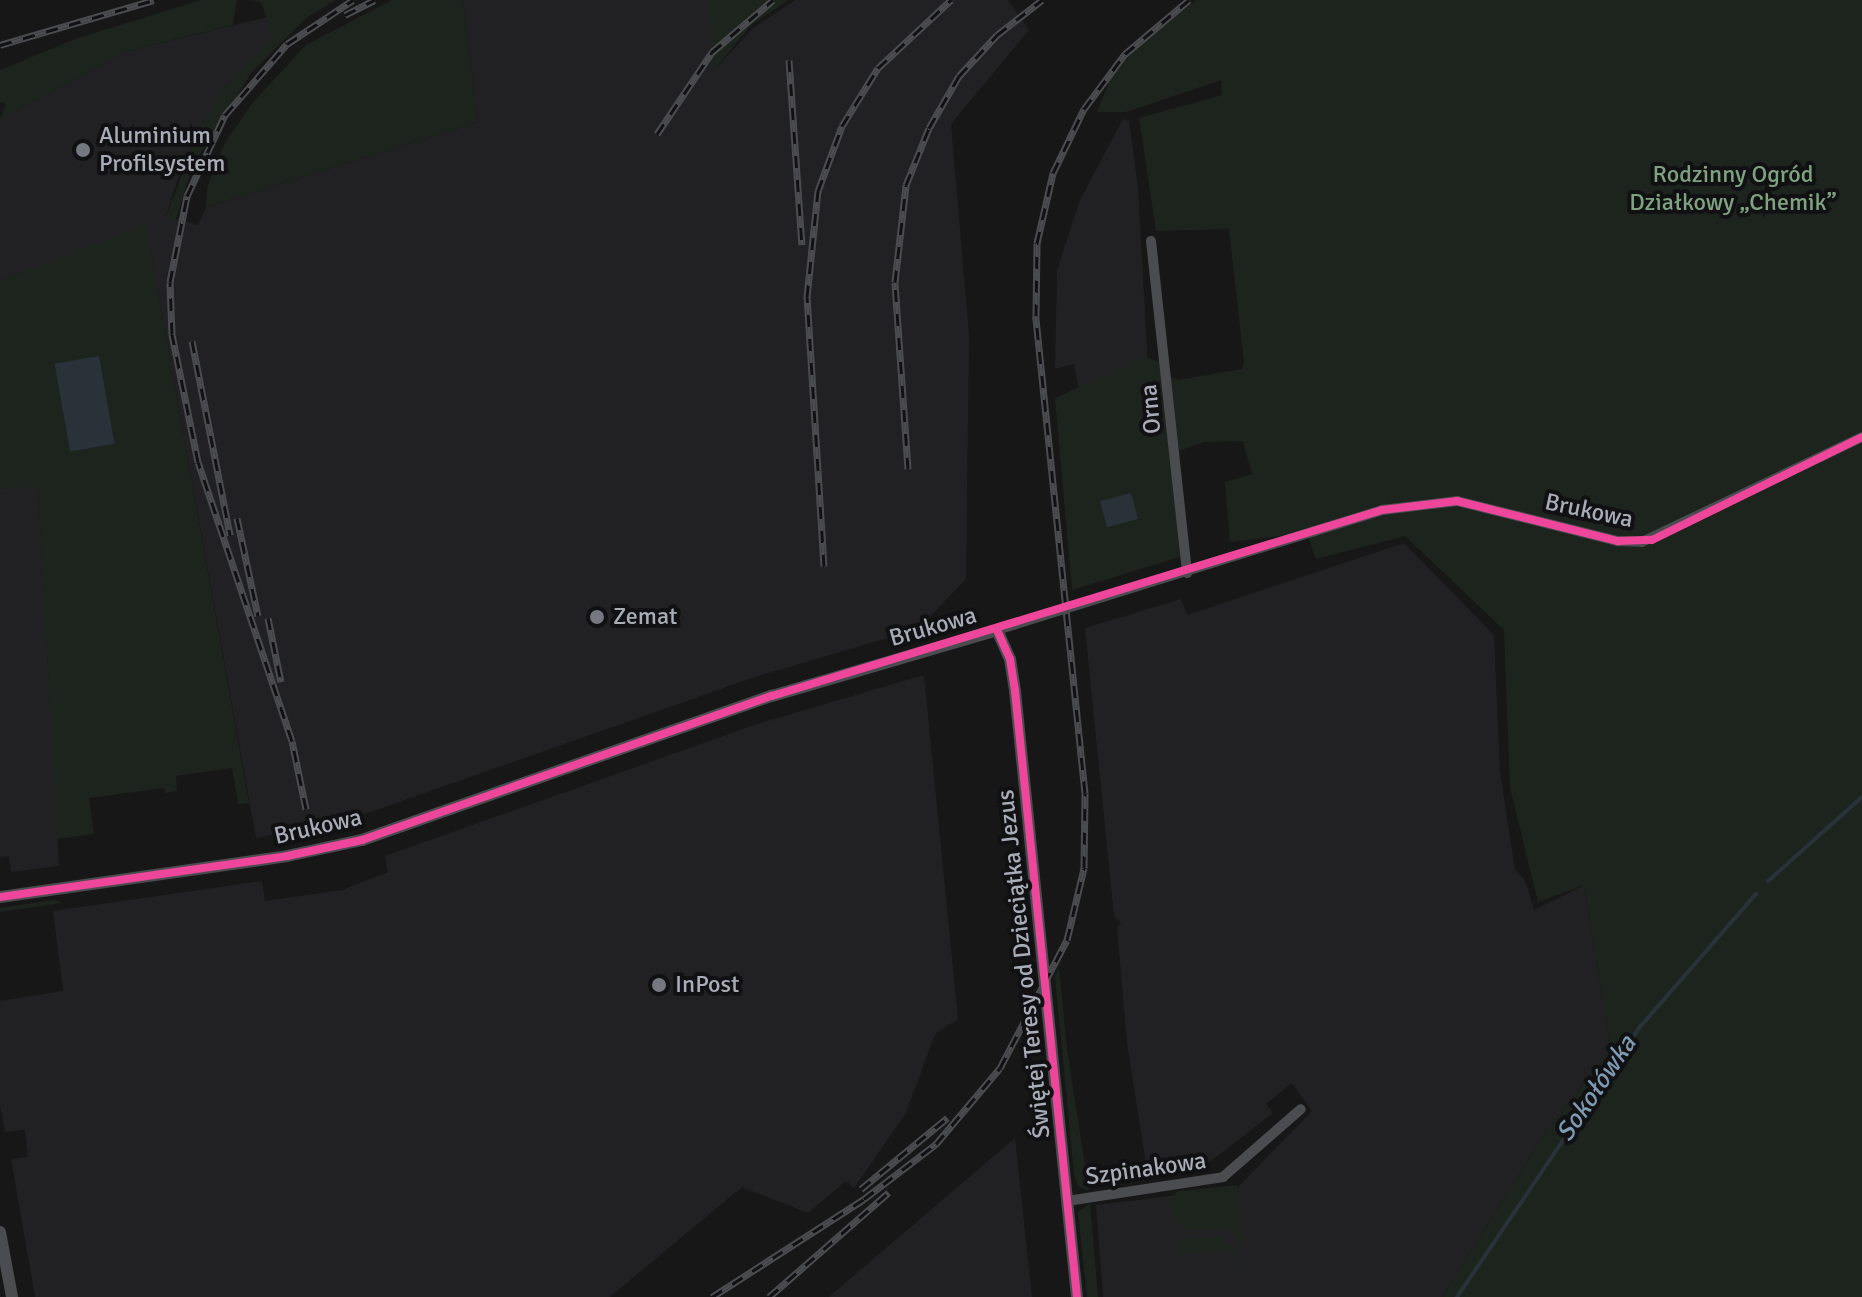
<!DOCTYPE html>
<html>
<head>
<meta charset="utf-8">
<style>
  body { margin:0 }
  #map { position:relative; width:1862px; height:1297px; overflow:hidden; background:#171717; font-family:Signika,sans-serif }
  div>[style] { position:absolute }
  .built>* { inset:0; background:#212123 }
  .green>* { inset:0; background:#1d241e }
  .water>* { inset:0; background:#2a3239; transform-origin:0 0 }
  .stream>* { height:4px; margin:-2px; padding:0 2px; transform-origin:2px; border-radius:2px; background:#2a3239 }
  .minor>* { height:10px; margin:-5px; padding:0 5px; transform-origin:5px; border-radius:5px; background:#4b4c50 }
  .tertiary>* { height:12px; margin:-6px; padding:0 6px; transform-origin:6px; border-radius:6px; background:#4b4c50 }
  .rail>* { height:7px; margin-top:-3.5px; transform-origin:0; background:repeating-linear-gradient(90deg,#111113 0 12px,#4b4c4f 0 24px); box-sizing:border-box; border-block:2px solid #4b4c4f }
  .cycleway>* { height:8px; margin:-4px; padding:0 4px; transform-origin:4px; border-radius:4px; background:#ed469a }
  .dots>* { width:22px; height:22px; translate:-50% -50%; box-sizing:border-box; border:4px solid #111113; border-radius:50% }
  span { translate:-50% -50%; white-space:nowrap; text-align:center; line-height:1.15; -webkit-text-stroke:8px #111113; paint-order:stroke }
  .poi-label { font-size:24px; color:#a8adb8 }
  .left { translate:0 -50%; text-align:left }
  .park-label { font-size:24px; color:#7fa381 }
  .street-label { font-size:24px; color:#a8adb8 }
  .water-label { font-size:26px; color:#7f9bb3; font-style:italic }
</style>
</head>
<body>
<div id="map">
  <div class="built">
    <i style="clip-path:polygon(463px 0,708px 0,715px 69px,753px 28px,795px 0,1008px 0,1029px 30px,951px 124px,969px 335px,966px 579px,918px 629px,755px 677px,345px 821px,256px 838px,146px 225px,0 281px,0 119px,128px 51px,267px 17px,273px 38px,225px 86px,179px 175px,166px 216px,198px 225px,206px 207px,478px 122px)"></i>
    <i style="clip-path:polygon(1123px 119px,1129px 121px,1138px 187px,1149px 385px,1080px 396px,1074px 364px,1055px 369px,1057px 270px,1080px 200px)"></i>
    <i style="clip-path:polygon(38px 486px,59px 866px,11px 872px,9px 856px,0 857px,0 489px)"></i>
    <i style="clip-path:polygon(1404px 543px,1494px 635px,1500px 772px,1515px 870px,1525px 880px,1534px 910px,1584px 885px,1611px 1050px,1547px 1130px,1442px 1297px,1103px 1297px,1096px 1205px,1237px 1188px,1312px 1111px,1292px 1083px,1266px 1104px,1273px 1113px,1194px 1174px,1148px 1177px,1127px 1043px,1117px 928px,1121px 923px,1114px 916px,1085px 628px,1181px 599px,1187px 615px)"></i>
    <i style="clip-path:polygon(924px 675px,958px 1019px,935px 1034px,906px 1113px,854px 1188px,846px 1181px,808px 1213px,742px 1187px,610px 1297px,35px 1297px,11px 1159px,28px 1157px,25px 1130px,5px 1132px,0 1105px,0 1001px,63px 991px,53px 911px,262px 881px,265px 901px,342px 890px,388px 872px,385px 856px,760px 723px)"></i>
    <i style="clip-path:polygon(1015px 1138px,1032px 1297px,829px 1297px,831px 1295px)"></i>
  </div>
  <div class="green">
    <i style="clip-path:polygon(201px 0,237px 0,233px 25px,128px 51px,0 119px,6px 103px,0 102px,0 70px,78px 38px)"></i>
    <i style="clip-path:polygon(252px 0,336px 0,306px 18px,252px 72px,192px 167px,176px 219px,166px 217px,200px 127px,225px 86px,272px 38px,262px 3px)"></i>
    <i style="clip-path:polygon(392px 0,463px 0,478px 122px,206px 207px,207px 188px,224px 144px,253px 102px,306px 45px)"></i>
    <i style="clip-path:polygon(708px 0,789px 0,751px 25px,714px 70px)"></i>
    <i style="clip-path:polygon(1197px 0,1862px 0,1862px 1297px,1442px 1297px,1547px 1130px,1611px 1050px,1584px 885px,1538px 902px,1510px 788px,1504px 630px,1405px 536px,1316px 559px,1307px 533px,1230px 542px,1225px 482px,1252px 474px,1243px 441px,1204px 442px,1170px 454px,1180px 557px,1072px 590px,1055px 398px,1146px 357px,1160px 362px,1162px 374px,1178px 380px,1242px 369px,1244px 362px,1229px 229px,1156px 231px,1139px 118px,1222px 95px,1221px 80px,1126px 112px,1097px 112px,1111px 78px,1139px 45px)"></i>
    <i style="clip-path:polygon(146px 224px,249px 803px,238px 804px,232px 768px,176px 776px,177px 791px,165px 793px,164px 788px,89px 798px,94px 834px,57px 839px,38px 487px,0 489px,0 281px)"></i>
    <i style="clip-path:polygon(55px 900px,63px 903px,0 912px,0 908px)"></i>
    <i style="clip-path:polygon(1059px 968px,1067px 1049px,1089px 1191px,1078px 1186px,1074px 1174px,1055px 976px)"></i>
    <i style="clip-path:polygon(1237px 1185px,1244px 1249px,1230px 1231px,1188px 1230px,1173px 1220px,1169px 1201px,1178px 1191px)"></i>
    <i style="clip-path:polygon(1090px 1203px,1098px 1297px,1087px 1297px,1078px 1212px)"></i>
    <i style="clip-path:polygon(1220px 1236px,1237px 1250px,1241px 1296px,1234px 1250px,1175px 1255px,1179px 1240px)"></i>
  </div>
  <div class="water">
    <i style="left:99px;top:356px;width:89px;height:45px;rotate:80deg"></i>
    <i style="left:1131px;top:493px;width:27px;height:32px;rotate:75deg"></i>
  </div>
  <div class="stream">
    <i style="left:1768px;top:881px;width:126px;rotate:-41.8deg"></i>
    <i style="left:1457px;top:1297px;width:325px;rotate:-55.9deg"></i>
    <i style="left:1639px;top:1028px;width:178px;rotate:-48.9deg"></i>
  </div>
  <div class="minor">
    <i style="left:1151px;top:241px;width:334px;rotate:83.8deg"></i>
    <i style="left:997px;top:630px;width:403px;rotate:-17.3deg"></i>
    <i style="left:1382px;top:510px;width:76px;rotate:-6.8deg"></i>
    <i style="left:1457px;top:501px;width:166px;rotate:14deg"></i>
    <i style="left:1618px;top:541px;width:24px;rotate:2deg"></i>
    <i style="left:1642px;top:542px;width:244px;rotate:-25.5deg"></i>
    <i style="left:1067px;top:1201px;width:158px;rotate:-8.7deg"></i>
    <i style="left:1223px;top:1177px;width:103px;rotate:-41.1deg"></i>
  </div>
  <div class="tertiary">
    <i style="left:0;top:897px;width:290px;rotate:-8.1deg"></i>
    <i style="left:287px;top:856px;width:77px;rotate:-12deg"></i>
    <i style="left:362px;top:840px;width:435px;rotate:-19.4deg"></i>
    <i style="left:772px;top:696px;width:234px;rotate:-16.3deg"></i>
    <i style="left:997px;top:630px;width:32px;rotate:66deg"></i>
    <i style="left:1010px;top:659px;width:32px;rotate:81deg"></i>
    <i style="left:1015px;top:691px;width:609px;rotate:84.16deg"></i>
    <i style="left:0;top:1232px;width:66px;rotate:79.5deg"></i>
  </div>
  <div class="rail">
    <i style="left:345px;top:15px;width:33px;rotate:-27deg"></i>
    <i style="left:0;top:45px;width:160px;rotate:-16.3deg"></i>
    <i style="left:789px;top:60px;width:185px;rotate:86deg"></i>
    <i style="left:657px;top:134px;width:99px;rotate:-56.1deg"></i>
    <i style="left:712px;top:52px;width:80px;rotate:-40.4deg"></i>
    <i style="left:192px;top:341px;width:198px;rotate:78.9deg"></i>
    <i style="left:908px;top:469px;width:187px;rotate:-94deg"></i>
    <i style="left:895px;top:282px;width:98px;rotate:-83.5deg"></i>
    <i style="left:906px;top:185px;width:61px;rotate:-68deg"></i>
    <i style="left:929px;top:128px;width:60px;rotate:-60deg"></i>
    <i style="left:959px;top:76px;width:56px;rotate:-47.2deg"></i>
    <i style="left:997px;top:35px;width:57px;rotate:-37.9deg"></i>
    <i style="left:237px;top:518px;width:100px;rotate:77.9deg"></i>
    <i style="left:824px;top:566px;width:270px;rotate:-93.6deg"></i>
    <i style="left:807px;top:297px;width:107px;rotate:-84.1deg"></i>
    <i style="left:818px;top:191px;width:69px;rotate:-69.7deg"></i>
    <i style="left:842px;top:126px;width:68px;rotate:-58.2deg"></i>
    <i style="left:878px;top:68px;width:100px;rotate:-43deg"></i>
    <i style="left:268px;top:618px;width:65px;rotate:78.5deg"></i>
    <i style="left:306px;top:809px;width:69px;rotate:-101.6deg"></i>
    <i style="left:292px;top:741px;width:294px;rotate:-108.6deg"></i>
    <i style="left:198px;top:462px;width:131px;rotate:-101.5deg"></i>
    <i style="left:172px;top:334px;width:52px;rotate:-92.2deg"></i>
    <i style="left:170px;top:282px;width:88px;rotate:-78.8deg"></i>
    <i style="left:187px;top:196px;width:89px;rotate:-64.9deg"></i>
    <i style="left:225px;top:115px;width:94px;rotate:-48.9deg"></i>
    <i style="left:287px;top:44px;width:79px;rotate:-33.7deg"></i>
    <i style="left:861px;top:1189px;width:112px;rotate:-39.5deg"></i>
    <i style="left:712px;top:1297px;width:181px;rotate:-32.8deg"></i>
    <i style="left:864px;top:1199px;width:91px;rotate:-37.4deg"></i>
    <i style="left:936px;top:1144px;width:99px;rotate:-49.9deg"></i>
    <i style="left:1000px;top:1068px;width:144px;rotate:-62.4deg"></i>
    <i style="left:1067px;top:940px;width:74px;rotate:-76.7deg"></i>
    <i style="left:1084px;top:868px;width:75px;rotate:-89.2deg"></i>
    <i style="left:1085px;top:793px;width:480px;rotate:-95.9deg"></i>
    <i style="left:1036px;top:316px;width:73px;rotate:-89.2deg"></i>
    <i style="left:1037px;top:243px;width:72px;rotate:-77.1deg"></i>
    <i style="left:1053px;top:173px;width:71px;rotate:-64.2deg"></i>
    <i style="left:1084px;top:109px;width:69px;rotate:-53.3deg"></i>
    <i style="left:1125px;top:54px;width:84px;rotate:-40.2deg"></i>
    <i style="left:769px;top:1297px;width:159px;rotate:-41.2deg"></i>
  </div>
  <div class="cycleway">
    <i style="left:997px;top:630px;width:32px;rotate:66deg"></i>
    <i style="left:1010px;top:659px;width:32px;rotate:81deg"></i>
    <i style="left:1015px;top:691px;width:609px;rotate:84.16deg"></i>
    <i style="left:0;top:897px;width:290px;rotate:-8.1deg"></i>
    <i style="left:287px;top:856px;width:77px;rotate:-12deg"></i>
    <i style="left:362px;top:840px;width:435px;rotate:-19.4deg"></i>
    <i style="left:772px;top:696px;width:638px;rotate:-16.96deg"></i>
    <i style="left:1382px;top:510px;width:76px;rotate:-6.8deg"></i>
    <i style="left:1457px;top:501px;width:166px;rotate:14deg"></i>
    <i style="left:1618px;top:541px;width:34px;rotate:-2deg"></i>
    <i style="left:1652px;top:540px;width:234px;rotate:-26.1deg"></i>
  </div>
  <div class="dots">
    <i style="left:83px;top:150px;background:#757880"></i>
    <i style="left:597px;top:617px;background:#757880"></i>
    <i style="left:659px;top:985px;background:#757880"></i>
  </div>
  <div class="poi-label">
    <span class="left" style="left:99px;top:150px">Aluminium<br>Profilsystem</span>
    <span class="left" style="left:613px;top:617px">Zemat</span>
    <span class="left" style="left:675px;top:985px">InPost</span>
  </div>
  <div class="park-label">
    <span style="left:1733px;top:189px">Rodzinny Ogród<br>Działkowy „Chemik”</span>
  </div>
  <div class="street-label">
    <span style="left:1151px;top:409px;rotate:-95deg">Orna</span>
    <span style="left:1589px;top:511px;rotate:12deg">Brukowa</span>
    <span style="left:933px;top:627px;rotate:-16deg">Brukowa</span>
    <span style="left:318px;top:827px;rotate:-13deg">Brukowa</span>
    <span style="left:1024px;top:964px;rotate:-96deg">Świętej Teresy od Dzieciątka Jezus</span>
    <span style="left:1146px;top:1169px;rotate:-8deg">Szpinakowa</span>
  </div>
  <div class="water-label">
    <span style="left:1597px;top:1089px;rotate:-56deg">Sokołówka</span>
  </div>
</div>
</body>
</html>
